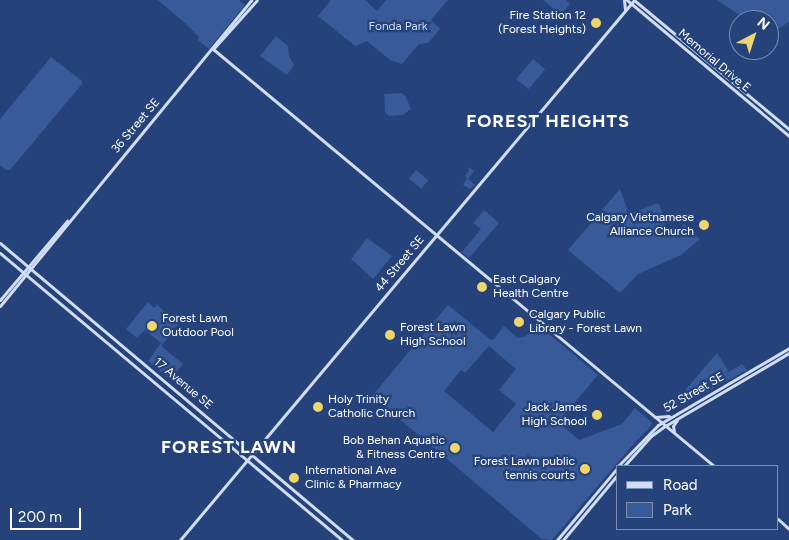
<!DOCTYPE html>
<html>
<head>
<meta charset="utf-8">
<style>
  body { margin:0 }
  #map { position:relative; width:789px; height:540px; overflow:hidden; background:#25427a; font-family:Figtree,sans-serif }
  div>[style] { position:absolute }
  .green>* { inset:0; background:#385a98; transform-origin:0 0 }
  .secondary>* { height:3px; margin:-1.5px; padding:0 1.5px; transform-origin:1.5px; border-radius:1.5px; background:#d1ddf4 }
  .dots>* { width:14px; height:14px; translate:-50% -50%; box-sizing:border-box; border:2px solid #25427a; border-radius:50% }
  span { translate:-50% -50%; white-space:nowrap; text-align:center; line-height:1.15; -webkit-text-stroke:4.5px #25427a; paint-order:stroke }
  .poi-label { font-size:12px; color:#fff }
  .right { translate:-100% -50%; text-align:right }
  .left { translate:0 -50%; text-align:left }
  .park-label { font-size:12px; color:#cad9f4 }
  .street-label { font-size:12px; color:#fff }
  .district-label { font-size:18px; color:#fff; font-weight:700; letter-spacing:1px }
  .legend { position:absolute; left:616px; top:465px; width:162px; height:65px; box-sizing:border-box; background:#25427a; border:1px solid #7c8eaf; margin:0; padding:6px 9px; list-style:none; font-size:15px; color:#fff }
  .legend li { display:flex; align-items:center; gap:10px; height:25px }
  .legend b { width:25px; border:1px solid #7c8eaf }
  .north { position:absolute; left:729px; top:10px; width:50px; height:50px; box-sizing:border-box; background:#25427a; border:1px solid #7c8eaf; border-radius:50%; rotate:40deg; font-size:14px; font-weight:700; line-height:20px; text-align:center; color:#fff }
  .north::after { content:''; display:block; margin:auto; width:18px; height:22px; background:#eed56c; clip-path:polygon(50% 0,100% 100%,50% 72%,0 100%) }
  .scale { position:absolute; left:10px; top:508px; width:71px; height:22px; box-sizing:border-box; border:2px solid #fff; border-top:0; padding-left:6px; font-size:15px; line-height:18px; white-space:nowrap; color:#fff; -webkit-text-stroke:4px #25427a; paint-order:stroke }
</style>
</head>
<body>
<div id="map">
  <div class="green">
    <i style="clip-path:polygon(158px 0,239px 0,245px 5px,209px 49px,198px 40px,199px 37px,185px 23px)"></i>
    <i style="clip-path:polygon(331px 0,365px 0,377px 11px,386px 0,448px 0,431px 20px,440px 29px,428px 43px,419px 44px,402px 64px,390px 60px,367px 41px,355px 46px,318px 16px)"></i>
    <i style="clip-path:polygon(543px 0,566px 0,570px 4px,561px 15px)"></i>
    <i style="clip-path:polygon(717px 0,789px 0,789px 22px,769px 35px,769px 20px,747px 20px)"></i>
    <i style="clip-path:polygon(276px 36px,288px 46px,289px 56px,294px 65px,287px 75px,260px 56px)"></i>
    <i style="clip-path:polygon(51px 57px,82px 81px,82px 84px,10px 170px,6px 170px,0 165px,0 119px)"></i>
    <i style="left:533px;top:59px;width:16px;height:26px;rotate:40deg"></i>
    <i style="clip-path:polygon(402px 93px,406px 97px,411px 109px,403px 115px,389px 116px,385px 112px,384px 94px)"></i>
    <i style="clip-path:polygon(468px 167px,474px 171px,468px 179px,475px 185px,470px 189px,463px 185px,467px 179px,465px 176px,469px 171px)"></i>
    <i style="left:416px;top:170px;width:16px;height:11px;rotate:40deg"></i>
    <i style="clip-path:polygon(620px 189px,629px 214px,658px 203px,667px 221px,664px 225px,675px 234px,684px 224px,700px 239px,681px 255px,638px 274px,620px 293px,568px 250px)"></i>
    <i style="clip-path:polygon(484px 210px,499px 223px,469px 258px,462px 252px,481px 229px,473px 223px)"></i>
    <i style="clip-path:polygon(367px 238px,392px 256px,373px 279px,351px 259px)"></i>
    <i style="clip-path:polygon(148px 302px,154px 308px,157px 305px,179px 324px,161px 346px,183px 364px,170px 380px,148px 361px,161px 343px,145px 330px,137px 338px,126px 329px)"></i>
    <i style="clip-path:polygon(evenodd,448px 305px,491px 340px,494px 339px,504px 326px,518px 338px,526px 336px,537px 324px,598px 375px,558px 422px,579px 440px,622px 424px,635px 408px,652px 423px,651px 426px,636px 441px,552px 540px,542px 539px,372px 396px,448px 305px,489px 346px,516px 369px,499px 390px,516px 404px,493px 432px,444px 391px,461px 370px,465px 373px,489px 346px)"></i>
    <i style="clip-path:polygon(717px 353px,728px 370px,727px 373px,742px 364px,747px 370px,664px 415px)"></i>
  </div>
  <div class="secondary">
    <i style="left:624px;top:0;width:10px;rotate:84deg"></i>
    <i style="left:627px;top:0;width:212px;rotate:40deg"></i>
    <i style="left:634px;top:0;width:202px;rotate:39.8deg"></i>
    <i style="left:214px;top:48px;width:64px;rotate:-48.1deg"></i>
    <i style="left:213px;top:49px;width:652px;rotate:39.77deg"></i>
    <i style="left:0;top:243px;width:461px;rotate:40.1deg"></i>
    <i style="left:0;top:253px;width:446px;rotate:40deg"></i>
    <i style="left:0;top:300px;width:104px;rotate:-49.7deg"></i>
    <i style="left:0;top:306px;width:396px;rotate:-50.6deg"></i>
    <i style="left:655px;top:417px;width:14px;rotate:-4deg"></i>
    <i style="left:674px;top:432px;width:6px;rotate:-99deg"></i>
    <i style="left:673px;top:426px;width:7px;rotate:-56deg"></i>
    <i style="left:618px;top:466px;width:57px;rotate:-45.7deg"></i>
    <i style="left:658px;top:425px;width:152px;rotate:-30.4deg"></i>
    <i style="left:624px;top:466px;width:40px;rotate:-48deg"></i>
    <i style="left:651px;top:436px;width:17px;rotate:-36deg"></i>
    <i style="left:665px;top:426px;width:144px;rotate:-30.5deg"></i>
    <i style="left:778px;top:519px;width:15px;rotate:42deg"></i>
    <i style="left:180px;top:540px;width:705px;rotate:-49.94deg"></i>
    <i style="left:557px;top:540px;width:95px;rotate:-50.1deg"></i>
    <i style="left:563px;top:540px;width:86px;rotate:-50.2deg"></i>
  </div>
  <div class="dots">
    <i style="left:596px;top:23px;background:#eed56c"></i>
    <i style="left:704px;top:225px;background:#eed56c"></i>
    <i style="left:482px;top:287px;background:#eed56c"></i>
    <i style="left:519px;top:322px;background:#eed56c"></i>
    <i style="left:152px;top:326px;background:#eed56c"></i>
    <i style="left:390px;top:335px;background:#eed56c"></i>
    <i style="left:318px;top:407px;background:#eed56c"></i>
    <i style="left:597px;top:415px;background:#eed56c"></i>
    <i style="left:455px;top:448px;background:#eed56c"></i>
    <i style="left:585px;top:469px;background:#eed56c"></i>
    <i style="left:294px;top:478px;background:#eed56c"></i>
  </div>
  <div class="poi-label">
    <span class="right" style="left:586px;top:23px">Fire Station 12<br>(Forest Heights)</span>
    <span class="right" style="left:694px;top:225px">Calgary Vietnamese<br>Alliance Church</span>
    <span class="left" style="left:493px;top:287px">East Calgary<br>Health Centre</span>
    <span class="left" style="left:529px;top:322px">Calgary Public<br>Library - Forest Lawn</span>
    <span class="left" style="left:162px;top:326px">Forest Lawn<br>Outdoor Pool</span>
    <span class="left" style="left:400px;top:335px">Forest Lawn<br>High School</span>
    <span class="left" style="left:328px;top:407px">Holy Trinity<br>Catholic Church</span>
    <span class="right" style="left:587px;top:415px">Jack James<br>High School</span>
    <span class="right" style="left:445px;top:448px">Bob Behan Aquatic<br>&amp; Fitness Centre</span>
    <span class="right" style="left:575px;top:469px">Forest Lawn public<br>tennis courts</span>
    <span class="left" style="left:305px;top:478px">International Ave<br>Clinic &amp; Pharmacy</span>
  </div>
  <div class="park-label">
    <span style="left:398px;top:27px">Fonda Park</span>
  </div>
  <div class="street-label">
    <span style="left:714px;top:61px;rotate:40deg">Memorial Drive E</span>
    <span style="left:136px;top:126px;rotate:-50deg">36 Street SE</span>
    <span style="left:400px;top:264px;rotate:-50deg">44 Street SE</span>
    <span style="left:183px;top:384px;rotate:40deg">17 Avenue SE</span>
    <span style="left:694px;top:393px;rotate:-30deg">52 Street SE</span>
  </div>
  <div class="district-label">
    <span style="left:548px;top:121px">FOREST HEIGHTS</span>
    <span style="left:229px;top:447px">FOREST LAWN</span>
  </div>
  <ul class="legend">
  <li><b style="height:6px;background:#d1ddf4"></b>Road</li>
  <li><b style="height:14px;background:#385a98"></b>Park</li>
  </ul>
  <div class="north">N</div>
  <div class="scale">200 m</div>
</div>
</body>
</html>
